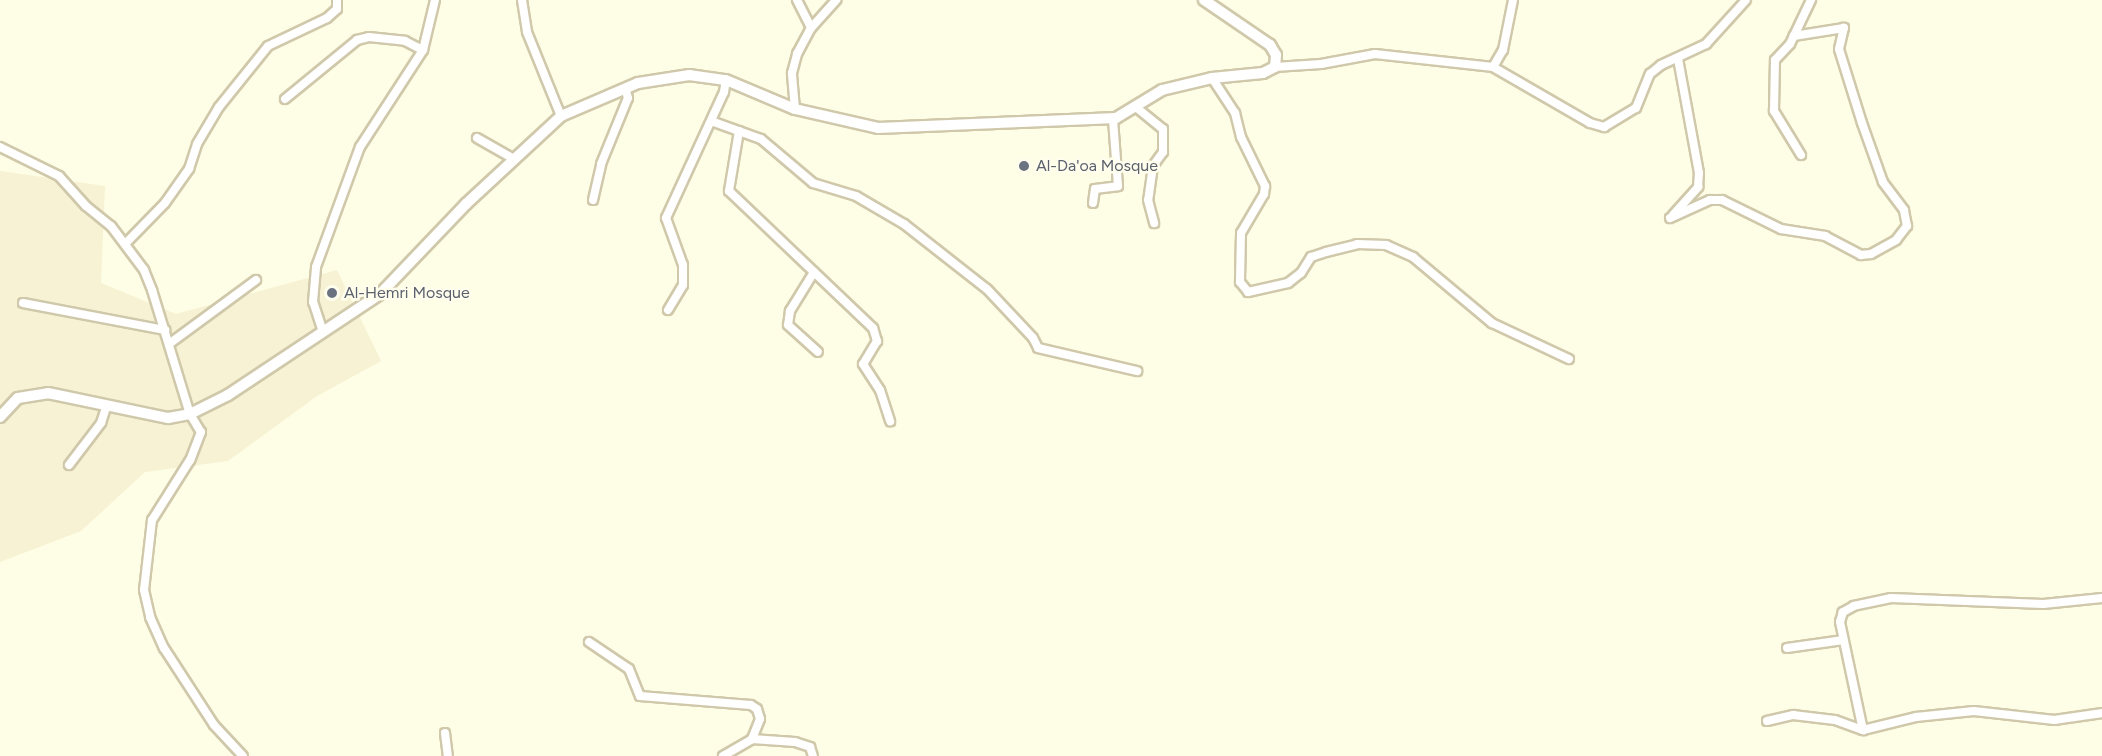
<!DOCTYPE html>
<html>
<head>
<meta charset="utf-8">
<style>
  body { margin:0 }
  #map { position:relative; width:2102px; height:756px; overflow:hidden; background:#fefde5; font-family:Figtree,sans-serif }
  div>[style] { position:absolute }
  .residential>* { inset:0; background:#f6f2d3 }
  .roads { filter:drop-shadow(2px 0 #d0c8aa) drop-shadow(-2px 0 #d0c8aa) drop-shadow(0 2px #d0c8aa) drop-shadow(0 -2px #d0c8aa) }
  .street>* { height:8px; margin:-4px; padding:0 4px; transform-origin:4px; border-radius:4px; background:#fff }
  .secondary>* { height:10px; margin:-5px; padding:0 5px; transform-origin:5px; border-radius:5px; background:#fff }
  .dots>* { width:16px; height:16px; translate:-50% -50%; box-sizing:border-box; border:3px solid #fffeed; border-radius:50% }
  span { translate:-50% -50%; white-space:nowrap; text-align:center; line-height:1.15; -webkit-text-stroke:5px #fffeed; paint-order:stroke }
  .worship-label { font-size:16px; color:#5b616d }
  .left { translate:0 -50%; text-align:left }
</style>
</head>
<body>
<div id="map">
  <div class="residential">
    <i style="clip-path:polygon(0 171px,105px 186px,101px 283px,176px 314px,337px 270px,381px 361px,317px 396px,228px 461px,145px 472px,81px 531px,0 562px)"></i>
  </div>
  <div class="roads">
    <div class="street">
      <i style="left:522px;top:0;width:32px;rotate:81deg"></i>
      <i style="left:527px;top:32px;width:91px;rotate:68deg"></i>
      <i style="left:797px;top:0;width:31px;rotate:63deg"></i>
      <i style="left:1275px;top:67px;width:46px;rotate:-3.7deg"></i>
      <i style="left:1321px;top:64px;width:55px;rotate:-10.5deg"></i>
      <i style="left:1375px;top:54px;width:119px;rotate:6.3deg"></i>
      <i style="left:1493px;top:67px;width:112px;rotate:30deg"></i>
      <i style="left:1590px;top:123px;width:15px;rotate:16deg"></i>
      <i style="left:1604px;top:127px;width:37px;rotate:-31deg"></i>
      <i style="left:1636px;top:108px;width:37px;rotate:-68deg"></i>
      <i style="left:1650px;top:74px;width:14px;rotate:-39deg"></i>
      <i style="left:1661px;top:65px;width:50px;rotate:-25deg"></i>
      <i style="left:1706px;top:44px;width:59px;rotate:-47.7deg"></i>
      <i style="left:1493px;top:67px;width:20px;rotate:-60deg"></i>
      <i style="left:1503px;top:50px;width:51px;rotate:-78.7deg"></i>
      <i style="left:1212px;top:78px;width:42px;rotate:56.7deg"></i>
      <i style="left:1235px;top:113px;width:25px;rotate:76deg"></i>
      <i style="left:1241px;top:137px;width:55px;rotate:63.9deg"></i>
      <i style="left:1265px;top:186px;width:8px;rotate:97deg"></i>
      <i style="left:1264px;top:194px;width:45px;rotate:120.5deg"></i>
      <i style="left:1241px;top:233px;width:49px;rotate:91.2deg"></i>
      <i style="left:1240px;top:282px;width:13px;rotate:51deg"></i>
      <i style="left:1248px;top:292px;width:41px;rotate:-12.7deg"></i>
      <i style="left:1288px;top:283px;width:16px;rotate:-38deg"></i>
      <i style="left:1301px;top:273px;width:19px;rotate:-58deg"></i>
      <i style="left:1311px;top:257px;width:16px;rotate:-18deg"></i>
      <i style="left:1326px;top:252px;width:32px;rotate:-14deg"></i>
      <i style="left:1357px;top:244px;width:29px;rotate:2deg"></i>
      <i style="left:1386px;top:245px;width:30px;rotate:24deg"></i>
      <i style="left:1413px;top:257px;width:103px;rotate:39.9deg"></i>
      <i style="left:1492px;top:323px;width:85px;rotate:25.1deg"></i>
      <i style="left:285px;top:99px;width:93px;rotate:-39.3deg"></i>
      <i style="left:357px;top:40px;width:12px;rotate:-14deg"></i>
      <i style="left:369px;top:37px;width:36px;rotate:6deg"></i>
      <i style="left:405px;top:41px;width:20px;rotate:27deg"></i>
      <i style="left:1137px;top:108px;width:33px;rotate:39deg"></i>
      <i style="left:1163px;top:129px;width:23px;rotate:90deg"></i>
      <i style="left:1163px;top:152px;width:17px;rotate:126deg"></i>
      <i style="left:1153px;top:166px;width:34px;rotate:98deg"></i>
      <i style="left:1148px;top:200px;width:24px;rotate:75deg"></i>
      <i style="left:795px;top:109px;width:36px;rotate:-95deg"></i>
      <i style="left:792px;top:73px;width:20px;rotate:-75deg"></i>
      <i style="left:797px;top:54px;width:30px;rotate:-62deg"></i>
      <i style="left:811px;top:28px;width:38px;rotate:-48deg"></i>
      <i style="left:711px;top:121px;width:53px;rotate:19.8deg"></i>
      <i style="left:761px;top:139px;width:68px;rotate:40.2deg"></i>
      <i style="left:813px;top:183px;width:45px;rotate:16.8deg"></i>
      <i style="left:856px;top:196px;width:56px;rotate:30.3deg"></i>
      <i style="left:904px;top:224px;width:105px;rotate:38.1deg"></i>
      <i style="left:987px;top:289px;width:67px;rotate:46.8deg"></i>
      <i style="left:1033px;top:338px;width:11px;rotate:63deg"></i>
      <i style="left:1038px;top:348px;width:102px;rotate:13.1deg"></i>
      <i style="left:739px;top:131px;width:61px;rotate:99.5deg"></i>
      <i style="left:729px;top:191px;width:199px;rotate:43.6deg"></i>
      <i style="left:873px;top:328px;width:14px;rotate:73deg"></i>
      <i style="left:877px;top:341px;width:27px;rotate:121deg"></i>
      <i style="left:863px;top:364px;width:31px;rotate:57deg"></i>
      <i style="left:880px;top:390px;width:33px;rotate:72deg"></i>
      <i style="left:477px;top:138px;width:43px;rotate:29.6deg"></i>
      <i style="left:0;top:147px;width:66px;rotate:26.2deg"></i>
      <i style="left:59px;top:176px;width:40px;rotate:48deg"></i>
      <i style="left:86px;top:206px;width:32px;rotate:39deg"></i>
      <i style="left:111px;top:226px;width:55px;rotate:53.1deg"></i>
      <i style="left:144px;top:270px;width:22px;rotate:68deg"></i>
      <i style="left:152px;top:290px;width:130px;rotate:73deg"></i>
      <i style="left:190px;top:414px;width:21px;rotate:59deg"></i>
      <i style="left:201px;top:432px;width:30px;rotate:111deg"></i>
      <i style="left:190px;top:460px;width:71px;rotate:122.3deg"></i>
      <i style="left:152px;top:520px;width:70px;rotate:96.5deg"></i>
      <i style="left:144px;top:590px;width:28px;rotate:77deg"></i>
      <i style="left:150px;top:617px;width:34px;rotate:66deg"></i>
      <i style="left:164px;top:648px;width:92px;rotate:57deg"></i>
      <i style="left:214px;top:725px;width:42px;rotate:46.9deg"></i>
      <i style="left:1801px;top:155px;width:52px;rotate:-121.5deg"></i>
      <i style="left:1774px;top:111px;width:51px;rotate:-88.9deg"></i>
      <i style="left:1775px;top:60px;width:22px;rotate:-47deg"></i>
      <i style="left:1790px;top:44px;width:49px;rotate:-64.5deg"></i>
      <i style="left:593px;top:200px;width:37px;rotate:-77deg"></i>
      <i style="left:601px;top:164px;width:71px;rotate:-67.8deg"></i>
      <i style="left:628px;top:98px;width:10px;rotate:-107deg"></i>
      <i style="left:1093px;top:203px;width:14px;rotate:-82deg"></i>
      <i style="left:1095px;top:189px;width:23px;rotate:-7deg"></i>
      <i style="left:1118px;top:186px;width:67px;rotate:-94.3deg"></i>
      <i style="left:1673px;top:215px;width:38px;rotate:-48deg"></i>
      <i style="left:1698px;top:187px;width:14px;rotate:-86deg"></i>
      <i style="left:1699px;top:173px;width:116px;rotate:-100.4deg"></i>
      <i style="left:1670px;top:218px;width:44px;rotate:-24.2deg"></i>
      <i style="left:1710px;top:200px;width:12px"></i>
      <i style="left:1722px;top:200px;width:66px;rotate:26.2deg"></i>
      <i style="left:1781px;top:229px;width:45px;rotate:9deg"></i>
      <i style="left:1825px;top:236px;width:41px;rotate:27.8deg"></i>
      <i style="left:1861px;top:255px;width:10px;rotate:-6deg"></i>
      <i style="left:1871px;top:254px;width:29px;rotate:-29deg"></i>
      <i style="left:1896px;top:240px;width:18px;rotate:-52deg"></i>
      <i style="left:1907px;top:226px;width:16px;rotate:-101deg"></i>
      <i style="left:1904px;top:210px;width:35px;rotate:-127deg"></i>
      <i style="left:1883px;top:182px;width:63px;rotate:-109.6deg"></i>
      <i style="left:1862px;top:123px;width:77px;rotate:-107.3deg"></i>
      <i style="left:1839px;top:49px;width:22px;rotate:-77deg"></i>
      <i style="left:1844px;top:28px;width:51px;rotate:170.9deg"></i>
      <i style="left:125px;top:244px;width:57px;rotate:-45.7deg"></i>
      <i style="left:165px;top:203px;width:42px;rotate:-54.8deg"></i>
      <i style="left:189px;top:169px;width:26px;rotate:-72deg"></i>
      <i style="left:197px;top:144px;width:43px;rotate:-59.3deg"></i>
      <i style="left:219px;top:107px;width:78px;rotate:-51.2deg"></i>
      <i style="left:268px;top:46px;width:65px;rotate:-25.4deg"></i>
      <i style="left:327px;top:18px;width:13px;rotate:-42deg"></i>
      <i style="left:337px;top:9px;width:9px;rotate:-90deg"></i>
      <i style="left:814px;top:272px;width:46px;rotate:121.6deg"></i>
      <i style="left:790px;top:311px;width:14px;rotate:98deg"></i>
      <i style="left:788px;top:325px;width:40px;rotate:42deg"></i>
      <i style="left:23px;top:303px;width:145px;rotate:10.8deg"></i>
      <i style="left:668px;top:310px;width:29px;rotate:-59deg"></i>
      <i style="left:683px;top:285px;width:20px;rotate:-90deg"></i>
      <i style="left:683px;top:265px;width:50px;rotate:-109.9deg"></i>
      <i style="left:666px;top:218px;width:139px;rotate:-65.3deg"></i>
      <i style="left:724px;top:92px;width:12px;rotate:-81deg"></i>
      <i style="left:322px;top:329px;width:28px;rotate:-108deg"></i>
      <i style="left:313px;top:302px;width:35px;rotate:-85deg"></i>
      <i style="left:316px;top:267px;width:128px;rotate:-69.9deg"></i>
      <i style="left:360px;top:147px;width:116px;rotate:-57deg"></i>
      <i style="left:423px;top:50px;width:51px;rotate:-76.5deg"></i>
      <i style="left:169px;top:344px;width:108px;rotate:-36.3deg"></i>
      <i style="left:69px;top:465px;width:53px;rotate:-52.7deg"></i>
      <i style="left:101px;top:423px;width:16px;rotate:-72deg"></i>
      <i style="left:2102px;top:598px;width:59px;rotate:174.2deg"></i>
      <i style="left:2043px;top:604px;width:152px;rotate:-177.7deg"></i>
      <i style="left:1891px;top:598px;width:38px;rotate:168deg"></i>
      <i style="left:1854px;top:606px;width:13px;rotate:151deg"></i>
      <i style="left:1843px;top:612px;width:10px;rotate:107deg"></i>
      <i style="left:1840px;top:622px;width:110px;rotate:78deg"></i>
      <i style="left:1863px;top:730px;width:55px;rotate:-13.8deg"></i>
      <i style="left:1916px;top:717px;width:58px;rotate:-5.9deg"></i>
      <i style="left:1974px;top:711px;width:81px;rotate:6.4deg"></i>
      <i style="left:2054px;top:720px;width:49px;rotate:-8.3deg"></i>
      <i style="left:589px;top:642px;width:48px;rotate:34deg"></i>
      <i style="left:629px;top:669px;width:29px;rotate:68deg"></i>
      <i style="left:640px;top:696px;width:111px;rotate:4.6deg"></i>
      <i style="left:751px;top:705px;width:7px;rotate:34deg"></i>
      <i style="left:757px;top:709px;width:10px;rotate:73deg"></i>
      <i style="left:760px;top:719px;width:22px;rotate:112deg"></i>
      <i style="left:1787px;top:648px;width:57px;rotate:-8.1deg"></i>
      <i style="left:1767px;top:721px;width:27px;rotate:-13deg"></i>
      <i style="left:1793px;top:715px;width:42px;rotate:6.8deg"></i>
      <i style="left:1835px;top:720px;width:30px;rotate:20deg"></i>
      <i style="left:445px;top:733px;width:23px;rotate:83deg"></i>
      <i style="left:723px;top:756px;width:34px;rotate:-30deg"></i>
      <i style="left:752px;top:739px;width:43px;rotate:4deg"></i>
      <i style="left:795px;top:742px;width:16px;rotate:18deg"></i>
      <i style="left:810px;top:747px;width:9px;rotate:72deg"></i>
    </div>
    <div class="secondary">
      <i style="left:0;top:417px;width:26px;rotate:-47deg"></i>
      <i style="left:18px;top:398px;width:30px;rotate:-9deg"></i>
      <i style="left:48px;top:393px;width:123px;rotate:11.8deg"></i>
      <i style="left:168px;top:418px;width:22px;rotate:-10deg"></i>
      <i style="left:190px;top:414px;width:42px;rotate:-26.6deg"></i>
      <i style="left:228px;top:395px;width:182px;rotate:-33.6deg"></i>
      <i style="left:380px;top:294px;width:124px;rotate:-46.3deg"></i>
      <i style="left:466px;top:204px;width:129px;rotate:-42.8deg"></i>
      <i style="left:561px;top:116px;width:84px;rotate:-23.2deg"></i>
      <i style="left:638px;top:83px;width:52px;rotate:-8.9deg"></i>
      <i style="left:689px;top:75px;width:37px;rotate:8deg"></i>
      <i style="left:726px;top:80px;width:75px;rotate:22.8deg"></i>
      <i style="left:795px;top:109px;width:85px;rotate:12.9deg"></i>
      <i style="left:878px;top:128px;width:238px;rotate:-2.4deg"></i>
      <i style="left:1116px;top:118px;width:54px;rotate:-31.3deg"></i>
      <i style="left:1162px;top:90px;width:51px;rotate:-13.5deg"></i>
      <i style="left:1212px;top:78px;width:51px;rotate:-5.6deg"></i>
      <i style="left:1263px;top:73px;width:13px;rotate:-27deg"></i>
      <i style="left:1275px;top:67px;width:12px;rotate:-85deg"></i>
      <i style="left:1276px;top:55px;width:12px;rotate:-121deg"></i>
      <i style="left:1270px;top:45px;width:80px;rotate:-145.7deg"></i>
    </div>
  </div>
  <div class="dots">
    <i style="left:1024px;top:166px;background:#6b7280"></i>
    <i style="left:332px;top:293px;background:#6b7280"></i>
  </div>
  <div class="worship-label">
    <span class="left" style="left:1036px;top:166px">Al-Da'oa Mosque</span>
    <span class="left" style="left:344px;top:293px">Al-Hemri Mosque</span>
  </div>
</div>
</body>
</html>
